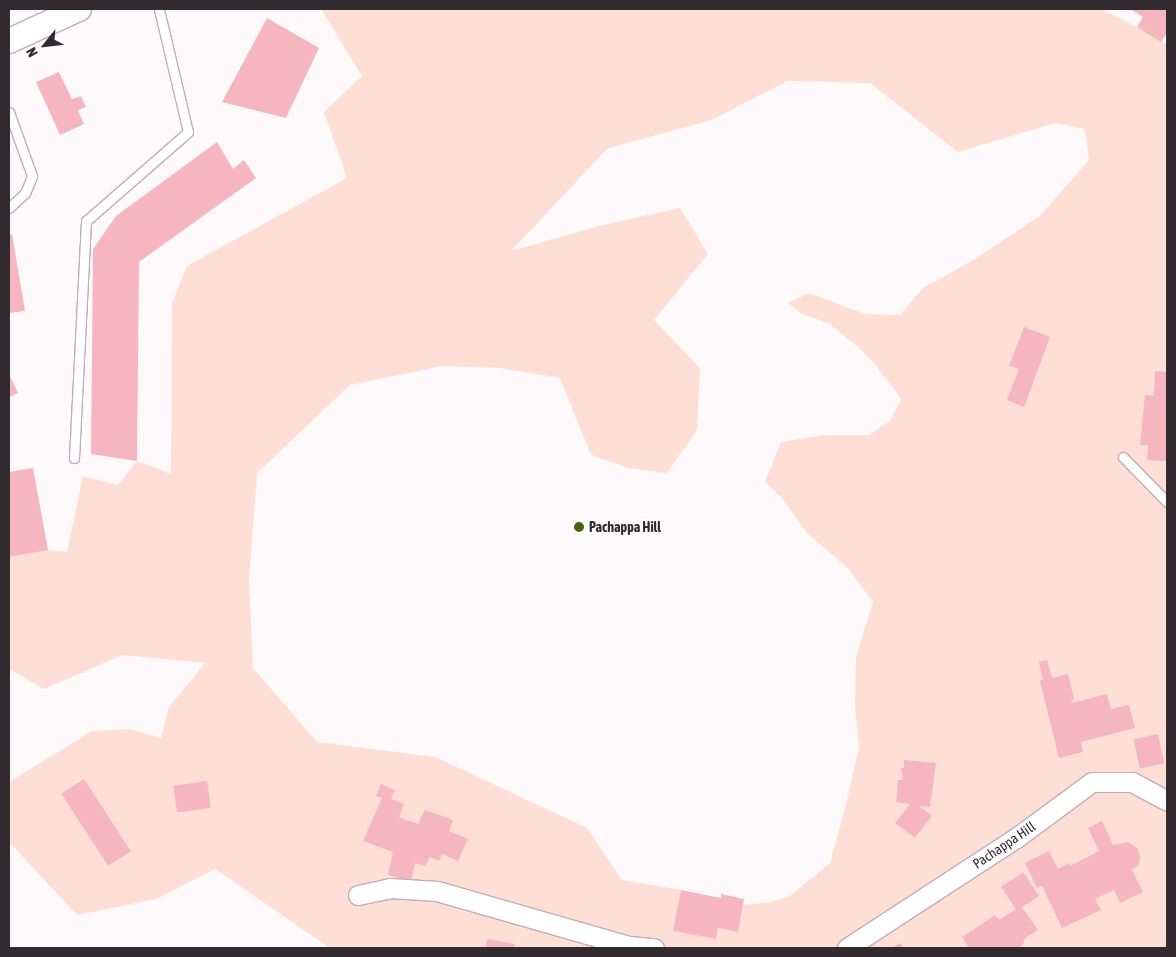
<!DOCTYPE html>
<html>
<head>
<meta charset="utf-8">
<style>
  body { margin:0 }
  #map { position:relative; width:1176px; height:957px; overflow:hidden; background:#fefafc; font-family:"Asap Condensed",sans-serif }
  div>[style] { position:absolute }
  .green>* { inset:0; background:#ffded5 }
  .building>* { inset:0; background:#f5b6c0; transform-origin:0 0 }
  .roads { filter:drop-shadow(1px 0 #beaeb9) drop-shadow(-1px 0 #beaeb9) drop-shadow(0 1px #beaeb9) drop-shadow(0 -1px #beaeb9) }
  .service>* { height:9px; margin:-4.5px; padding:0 4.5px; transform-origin:4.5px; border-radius:4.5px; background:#fff }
  .minor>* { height:19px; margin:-9.5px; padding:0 9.5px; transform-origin:9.5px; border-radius:9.5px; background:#fff }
  .tertiary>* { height:24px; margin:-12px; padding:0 12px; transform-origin:12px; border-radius:12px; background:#fff }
  .dots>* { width:14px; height:14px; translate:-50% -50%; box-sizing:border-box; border:2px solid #fff; border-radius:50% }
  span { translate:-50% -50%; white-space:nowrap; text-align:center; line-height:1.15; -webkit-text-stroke:4px #fff; paint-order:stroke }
  .poi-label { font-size:14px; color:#312a2f; font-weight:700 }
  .left { translate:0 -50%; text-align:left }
  .street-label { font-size:14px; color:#312a2f }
  .frame { position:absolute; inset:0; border:10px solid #312a2f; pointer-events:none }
  .north { position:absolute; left:20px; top:20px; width:50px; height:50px; -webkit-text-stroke:4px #fff; paint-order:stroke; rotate:241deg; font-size:14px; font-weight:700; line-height:20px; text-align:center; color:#312a2f }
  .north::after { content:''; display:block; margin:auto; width:18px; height:22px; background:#312a2f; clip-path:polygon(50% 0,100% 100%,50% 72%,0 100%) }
</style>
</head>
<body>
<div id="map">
  <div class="green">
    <i style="clip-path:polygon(evenodd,321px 9px,1101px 9px,1137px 27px,1167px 45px,1167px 948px,330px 948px,215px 869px,156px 899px,77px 915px,9px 842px,9px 782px,92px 731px,130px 729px,161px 738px,169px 707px,205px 663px,123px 655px,44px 689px,9px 669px,9px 557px,48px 550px,67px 552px,83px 476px,118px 485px,137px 461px,171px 474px,172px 303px,187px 266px,347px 178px,324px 112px,362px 76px,321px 9px,787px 81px,870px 83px,958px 152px,1055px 123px,1085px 129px,1089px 160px,1040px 216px,970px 262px,923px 288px,900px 315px,865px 314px,809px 293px,788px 303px,802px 314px,828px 323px,856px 345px,875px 364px,901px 399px,890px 421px,869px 435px,824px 435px,781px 442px,765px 482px,780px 496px,808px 534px,848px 568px,873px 602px,856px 657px,855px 707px,859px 747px,847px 801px,830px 863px,790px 896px,771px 902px,743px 905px,718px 928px,715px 939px,674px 931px,681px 890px,622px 880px,587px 828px,435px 757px,317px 742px,253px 668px,249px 580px,257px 473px,350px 385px,442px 366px,499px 368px,560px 378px,591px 455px,628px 468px,667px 473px,697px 430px,700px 368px,654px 320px,708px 254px,680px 208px,603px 225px,511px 251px,608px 148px,712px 120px,787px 81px)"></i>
  </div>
  <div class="building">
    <i style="clip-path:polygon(1130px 9px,1167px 9px,1167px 33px,1161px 42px,1137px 27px,1143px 17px)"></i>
    <i style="clip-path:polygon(267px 18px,319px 48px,286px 118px,222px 102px)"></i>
    <i style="clip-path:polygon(59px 72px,72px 99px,81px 96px,86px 107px,78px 110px,84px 124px,60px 135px,36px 82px)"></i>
    <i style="clip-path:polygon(217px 142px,233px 169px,244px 160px,256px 178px,139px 262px,137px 461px,91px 454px,93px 249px,116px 216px)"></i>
    <i style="clip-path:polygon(12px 234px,25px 311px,9px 313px,9px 235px)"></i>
    <i style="clip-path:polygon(1024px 327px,1050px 337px,1024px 407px,1007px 400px,1019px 369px,1009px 366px)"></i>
    <i style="clip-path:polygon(1155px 371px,1167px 372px,1167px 461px,1147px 460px,1148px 445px,1140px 445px,1145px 395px,1154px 396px)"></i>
    <i style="clip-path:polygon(9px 374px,18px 393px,9px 397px)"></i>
    <i style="clip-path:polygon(33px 468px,48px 550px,9px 557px,9px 472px)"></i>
    <i style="clip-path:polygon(1047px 660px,1052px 678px,1068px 674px,1074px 699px,1071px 700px,1072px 703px,1107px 694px,1111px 709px,1129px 705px,1135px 728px,1081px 742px,1083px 752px,1059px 758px,1040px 681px,1043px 680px,1039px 662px)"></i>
    <i style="left:1158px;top:734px;width:30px;height:25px;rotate:78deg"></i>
    <i style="clip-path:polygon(904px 760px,936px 763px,930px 807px,919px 806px,932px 816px,915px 838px,895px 823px,910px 804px,896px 802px,898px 780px,903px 780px,901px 768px,904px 768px)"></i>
    <i style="left:84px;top:779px;width:86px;height:27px;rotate:57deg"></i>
    <i style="left:207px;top:781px;width:27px;height:34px;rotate:82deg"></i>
    <i style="clip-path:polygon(381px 784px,395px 790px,391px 799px,404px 804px,399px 817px,418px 824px,425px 810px,453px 820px,449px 831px,468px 839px,458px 861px,442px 854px,439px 861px,430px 857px,425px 866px,415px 863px,411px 881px,388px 875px,393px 852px,363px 841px,382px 798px,376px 796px)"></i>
    <i style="clip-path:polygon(1102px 821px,1113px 845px,1128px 842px,1137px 848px,1140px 856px,1139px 864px,1132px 870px,1143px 892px,1120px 903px,1114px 890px,1095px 899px,1101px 910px,1062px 928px,1042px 886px,1037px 888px,1025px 863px,1049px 851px,1058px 869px,1069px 863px,1070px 866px,1099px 851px,1088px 828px)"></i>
    <i style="clip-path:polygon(1023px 872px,1039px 896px,1022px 907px,1038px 930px,1025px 938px,1023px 944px,1019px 947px,969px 948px,962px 937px,995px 915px,999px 920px,1016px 909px,1001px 887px)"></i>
    <i style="clip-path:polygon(681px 890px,721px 898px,721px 894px,744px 899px,738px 932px,718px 928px,716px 939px,673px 931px)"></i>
    <i style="clip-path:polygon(487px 939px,515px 944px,514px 948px,486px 948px)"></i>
    <i style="clip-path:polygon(900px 943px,903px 948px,892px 948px)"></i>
  </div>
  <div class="roads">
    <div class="service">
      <i style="left:9px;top:112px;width:68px;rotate:70.2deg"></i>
      <i style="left:32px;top:176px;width:18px;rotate:112deg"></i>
      <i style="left:25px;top:193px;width:22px;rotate:137deg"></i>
      <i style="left:1123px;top:457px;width:63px;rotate:45.6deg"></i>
      <i style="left:74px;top:458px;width:237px;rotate:-87.1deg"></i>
      <i style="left:86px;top:221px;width:135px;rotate:-41.1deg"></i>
      <i style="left:188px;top:132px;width:126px;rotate:-103.3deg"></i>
    </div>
    <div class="minor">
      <i style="left:358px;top:895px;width:33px;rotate:-12deg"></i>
      <i style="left:390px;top:888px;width:47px;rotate:3.7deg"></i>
      <i style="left:437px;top:891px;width:200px;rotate:16deg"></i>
      <i style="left:629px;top:946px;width:25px;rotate:5deg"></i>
      <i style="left:847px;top:948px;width:202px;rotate:-33.1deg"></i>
      <i style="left:1016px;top:838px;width:94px;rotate:-36.4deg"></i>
      <i style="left:1092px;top:782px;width:40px"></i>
      <i style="left:1132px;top:782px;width:40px;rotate:28deg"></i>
    </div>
    <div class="tertiary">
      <i style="left:9px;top:41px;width:77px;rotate:-24.6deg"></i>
    </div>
  </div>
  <div class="dots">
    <i style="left:579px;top:527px;background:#4a6313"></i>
  </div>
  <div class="poi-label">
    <span class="left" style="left:589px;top:527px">Pachappa Hill</span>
  </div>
  <div class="street-label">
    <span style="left:1004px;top:845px;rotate:-34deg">Pachappa Hill</span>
  </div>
  <div class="frame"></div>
  <div class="north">N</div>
</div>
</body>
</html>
